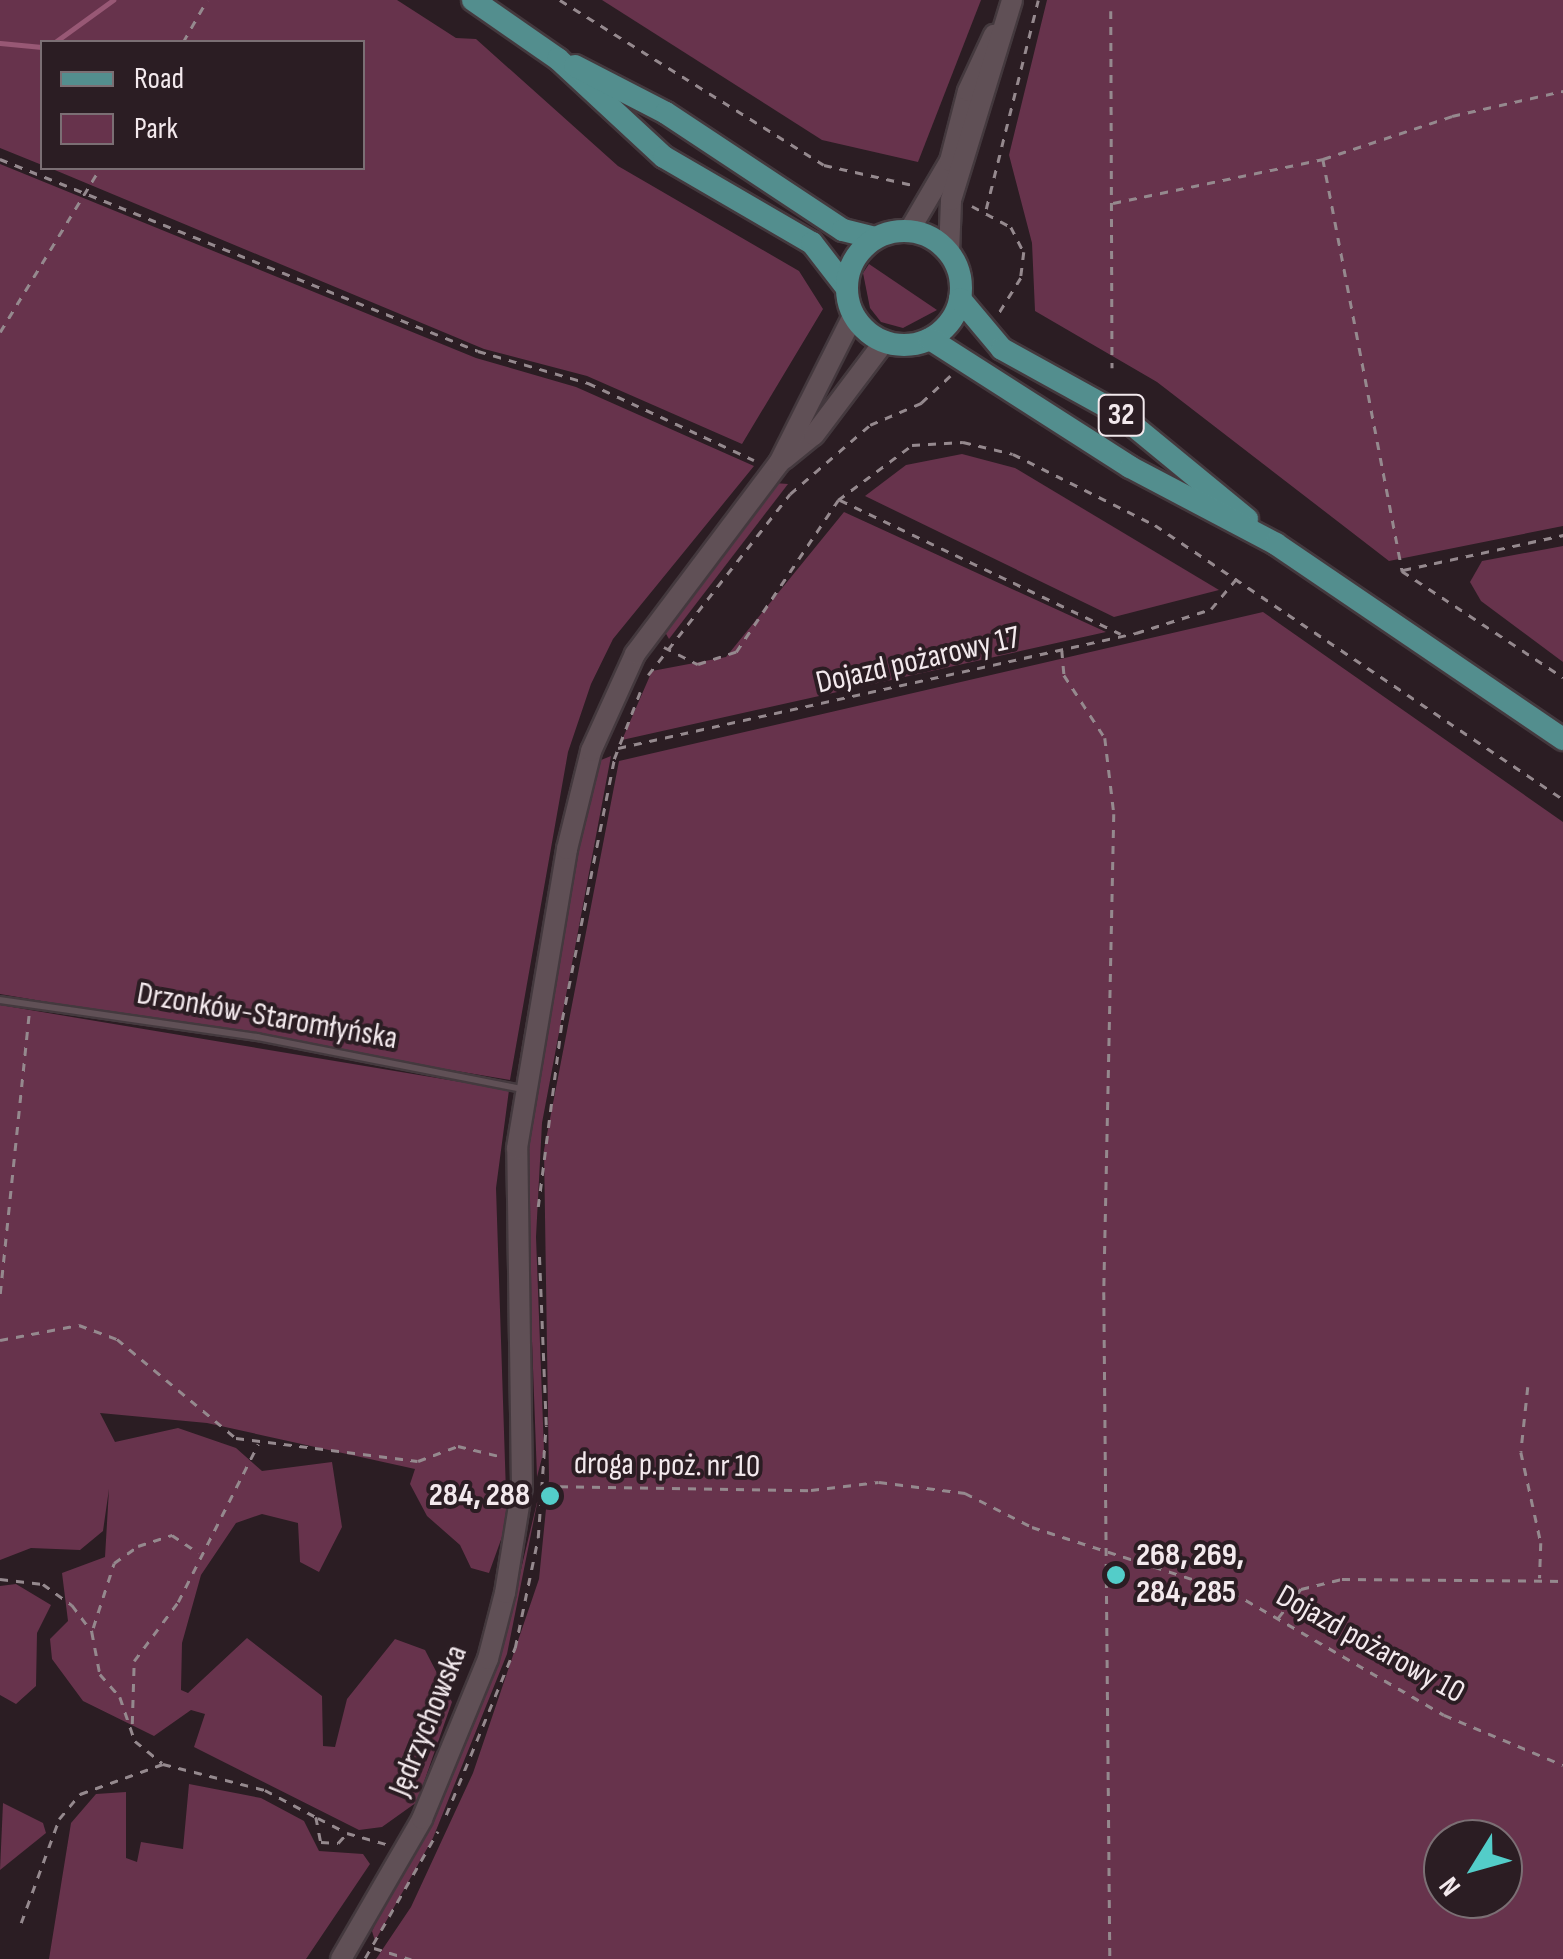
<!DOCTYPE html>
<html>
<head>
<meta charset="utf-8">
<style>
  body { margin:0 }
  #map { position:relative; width:1563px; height:1959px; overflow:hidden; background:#2b1d23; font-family:"Sofia Sans Condensed",sans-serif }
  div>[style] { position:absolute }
  .green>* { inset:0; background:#67334c }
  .stream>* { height:5px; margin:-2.5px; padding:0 2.5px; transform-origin:2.5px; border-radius:2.5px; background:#985875 }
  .path>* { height:2.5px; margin-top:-1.25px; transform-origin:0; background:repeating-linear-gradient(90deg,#95898e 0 8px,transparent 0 16px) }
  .roads { filter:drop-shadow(2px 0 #44393e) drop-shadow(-2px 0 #44393e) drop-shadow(0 2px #44393e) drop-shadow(0 -2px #44393e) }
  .service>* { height:6px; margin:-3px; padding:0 3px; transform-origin:3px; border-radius:3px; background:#605056 }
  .secondary>* { height:20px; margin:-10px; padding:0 10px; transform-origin:10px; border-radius:10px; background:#605056 }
  .primary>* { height:22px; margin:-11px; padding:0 11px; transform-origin:11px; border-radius:11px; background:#538e8e }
  .primary>.ring { margin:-11px; padding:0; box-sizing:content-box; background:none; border:22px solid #538e8e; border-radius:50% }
  .dots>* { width:28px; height:28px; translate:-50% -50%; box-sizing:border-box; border:5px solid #2b1d23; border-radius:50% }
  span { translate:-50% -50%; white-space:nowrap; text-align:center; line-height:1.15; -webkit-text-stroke:8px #2b1d23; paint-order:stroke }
  .shield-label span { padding:2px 8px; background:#2b1d23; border:2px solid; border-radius:8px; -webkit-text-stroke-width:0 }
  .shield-label { font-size:30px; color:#f3e9ed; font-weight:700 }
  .street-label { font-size:32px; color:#f3e9ed }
  .poi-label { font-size:32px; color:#f3e9ed; font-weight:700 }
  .right { translate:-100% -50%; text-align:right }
  .left { translate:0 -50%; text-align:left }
  .legend { position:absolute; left:40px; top:40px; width:325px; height:130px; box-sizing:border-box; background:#2b1d23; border:2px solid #7b6f74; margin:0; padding:12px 18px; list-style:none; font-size:30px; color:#f3e9ed }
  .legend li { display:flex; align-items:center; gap:20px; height:50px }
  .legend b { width:50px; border:2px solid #7b6f74 }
  .north { position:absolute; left:1423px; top:1819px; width:100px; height:100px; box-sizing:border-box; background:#2b1d23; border:2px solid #7b6f74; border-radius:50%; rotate:233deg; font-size:28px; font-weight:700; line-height:40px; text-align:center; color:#f3e9ed }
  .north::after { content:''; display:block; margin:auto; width:35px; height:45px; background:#53cdc9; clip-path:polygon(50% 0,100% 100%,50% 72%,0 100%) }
</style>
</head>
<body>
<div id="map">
  <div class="green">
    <i style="clip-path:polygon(0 0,397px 0,456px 38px,476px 39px,618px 166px,799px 271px,823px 309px,742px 444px,587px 376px,484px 349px,50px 168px,362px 168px,362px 42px,42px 42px,42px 165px,0 148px)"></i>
    <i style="clip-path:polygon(602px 0,981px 0,918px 162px,822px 140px)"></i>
    <i style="clip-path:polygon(1047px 0,1563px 0,1563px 526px,1389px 561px,1157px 382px,1035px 311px,1032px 243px,1009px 155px)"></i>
    <i style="clip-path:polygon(0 164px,476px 358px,576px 387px,754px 466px,613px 639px,591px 684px,568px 752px,510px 1080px,0 994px)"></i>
    <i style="clip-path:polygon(869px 264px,937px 310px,903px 328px,881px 322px,870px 308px,863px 273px)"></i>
    <i style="clip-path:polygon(962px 454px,1015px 468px,1219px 590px,1114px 617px,865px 496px,906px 465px)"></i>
    <i style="clip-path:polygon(774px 483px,788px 484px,669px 639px,662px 627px)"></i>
    <i style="clip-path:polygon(844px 512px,1106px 632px,622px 740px,652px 671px,726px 657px)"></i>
    <i style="clip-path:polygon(1563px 546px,1563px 662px,1481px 601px,1470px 582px,1482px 561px)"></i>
    <i style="clip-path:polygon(evenodd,1263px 612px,1563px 822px,1563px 1959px,376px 1959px,411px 1907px,473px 1773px,539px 1579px,549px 1479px,544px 1150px,619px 761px,1263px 612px,1443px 1839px,1503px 1839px,1503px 1899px,1443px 1899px,1443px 1839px)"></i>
    <i style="clip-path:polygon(611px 756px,542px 1123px,536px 1237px,544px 1450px,537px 1477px,525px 1150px,576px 841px,596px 762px)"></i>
    <i style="clip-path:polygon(0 1005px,509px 1090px,496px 1188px,507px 1523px,489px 1573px,471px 1568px,460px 1545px,427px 1516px,410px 1484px,415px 1469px,207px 1423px,100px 1413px,115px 1442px,178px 1428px,236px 1448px,262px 1471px,332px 1462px,342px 1527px,319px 1572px,300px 1562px,298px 1523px,262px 1514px,236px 1523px,201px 1575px,182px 1643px,181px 1690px,188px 1693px,247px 1638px,322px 1696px,323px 1746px,335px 1747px,347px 1699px,395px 1639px,425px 1650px,452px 1702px,417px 1802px,382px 1827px,359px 1830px,194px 1747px,205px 1714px,191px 1710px,154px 1736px,83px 1701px,52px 1659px,50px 1639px,68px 1621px,62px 1573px,105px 1557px,109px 1489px,103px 1531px,80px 1550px,31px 1548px,0 1560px)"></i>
    <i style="clip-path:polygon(539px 1494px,507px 1654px,433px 1838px,375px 1941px,372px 1931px,465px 1737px,512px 1607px)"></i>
    <i style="clip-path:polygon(16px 1584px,51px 1605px,37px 1633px,36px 1686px,16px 1704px,0 1695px,0 1586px)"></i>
    <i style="clip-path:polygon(189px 1784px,261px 1798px,304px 1821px,319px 1851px,363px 1854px,370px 1864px,306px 1959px,49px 1959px,71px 1823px,96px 1794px,126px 1792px,126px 1858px,137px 1862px,141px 1842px,183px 1849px)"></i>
    <i style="clip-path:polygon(3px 1803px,43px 1823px,46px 1833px,0 1870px)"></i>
  </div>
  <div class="stream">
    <i style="left:55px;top:42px;width:72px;rotate:-35.9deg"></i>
    <i style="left:0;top:43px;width:42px;rotate:5.4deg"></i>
  </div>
  <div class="path">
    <i style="left:560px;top:0;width:311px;rotate:32deg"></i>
    <i style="left:824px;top:165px;width:91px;rotate:12.7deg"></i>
    <i style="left:1111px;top:11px;width:357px;rotate:89.8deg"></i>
    <i style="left:183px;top:42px;width:48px;rotate:-60.3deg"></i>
    <i style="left:0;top:159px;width:515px;rotate:21.88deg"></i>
    <i style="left:478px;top:351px;width:115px;rotate:16.2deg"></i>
    <i style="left:588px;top:383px;width:183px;rotate:24.9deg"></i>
    <i style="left:1323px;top:159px;width:420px;rotate:79.1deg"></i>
    <i style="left:1402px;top:571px;width:193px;rotate:33.4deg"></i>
    <i style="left:1113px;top:203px;width:215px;rotate:-11.8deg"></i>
    <i style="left:1323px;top:159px;width:136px;rotate:-18.4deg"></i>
    <i style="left:1452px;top:116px;width:114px;rotate:-12.7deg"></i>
    <i style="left:972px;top:206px;width:44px;rotate:28.3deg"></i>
    <i style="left:1011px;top:227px;width:28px;rotate:63deg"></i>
    <i style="left:1024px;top:252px;width:26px;rotate:97deg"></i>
    <i style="left:1021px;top:278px;width:44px;rotate:121.9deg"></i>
    <i style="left:986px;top:209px;width:215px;rotate:-76deg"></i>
    <i style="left:0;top:332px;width:192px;rotate:-58.6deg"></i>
    <i style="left:840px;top:500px;width:311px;rotate:25.5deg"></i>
    <i style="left:1403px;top:570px;width:164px;rotate:-12.3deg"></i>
    <i style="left:664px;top:647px;width:38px;rotate:27deg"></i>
    <i style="left:698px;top:664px;width:40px;rotate:-18deg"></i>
    <i style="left:736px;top:652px;width:183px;rotate:-56.1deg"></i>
    <i style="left:838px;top:500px;width:92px;rotate:-36.6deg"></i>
    <i style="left:912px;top:445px;width:51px;rotate:-3.4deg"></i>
    <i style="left:963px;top:442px;width:51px;rotate:13.5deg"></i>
    <i style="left:1013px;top:454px;width:159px;rotate:26.6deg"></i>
    <i style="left:1155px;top:525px;width:491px;rotate:33.9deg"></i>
    <i style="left:1062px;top:650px;width:25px;rotate:85deg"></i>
    <i style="left:1064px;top:675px;width:75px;rotate:56.9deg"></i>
    <i style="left:1105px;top:738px;width:77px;rotate:83.2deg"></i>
    <i style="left:1114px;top:814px;width:478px;rotate:91.2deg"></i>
    <i style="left:1104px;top:1292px;width:667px;rotate:89.48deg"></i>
    <i style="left:648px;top:675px;width:230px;rotate:-51.9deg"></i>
    <i style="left:790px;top:494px;width:106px;rotate:-40.8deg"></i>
    <i style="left:870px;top:425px;width:56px;rotate:-23.3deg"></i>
    <i style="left:921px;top:403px;width:40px;rotate:-43deg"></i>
    <i style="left:618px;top:748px;width:531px;rotate:-12.52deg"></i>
    <i style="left:1136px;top:633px;width:79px;rotate:-17.7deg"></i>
    <i style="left:1211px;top:609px;width:40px;rotate:-50deg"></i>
    <i style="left:538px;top:1207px;width:189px;rotate:-82.7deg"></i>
    <i style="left:562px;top:1020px;width:266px;rotate:-78.7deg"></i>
    <i style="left:614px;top:759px;width:72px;rotate:-68.8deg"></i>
    <i style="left:0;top:1294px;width:281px;rotate:-84.1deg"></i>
    <i style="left:0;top:1340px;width:80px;rotate:-10.8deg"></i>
    <i style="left:79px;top:1325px;width:40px;rotate:20.2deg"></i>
    <i style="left:117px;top:1339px;width:155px;rotate:39.8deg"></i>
    <i style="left:236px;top:1438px;width:183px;rotate:7.2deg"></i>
    <i style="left:418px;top:1461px;width:43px;rotate:-20.6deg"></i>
    <i style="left:458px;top:1446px;width:46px;rotate:13.7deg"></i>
    <i style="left:1528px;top:1387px;width:65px;rotate:96.1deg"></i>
    <i style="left:1521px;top:1452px;width:93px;rotate:77.6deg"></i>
    <i style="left:1541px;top:1543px;width:35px;rotate:92deg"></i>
    <i style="left:544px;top:1486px;width:267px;rotate:0.9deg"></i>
    <i style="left:811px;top:1490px;width:68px;rotate:-6.7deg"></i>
    <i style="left:879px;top:1482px;width:87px;rotate:7.3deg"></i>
    <i style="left:965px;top:1493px;width:75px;rotate:26.9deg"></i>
    <i style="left:1032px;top:1527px;width:210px;rotate:18deg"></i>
    <i style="left:1232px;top:1592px;width:245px;rotate:30.1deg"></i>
    <i style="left:1444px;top:1715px;width:129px;rotate:22.8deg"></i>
    <i style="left:0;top:1579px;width:43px;rotate:6.6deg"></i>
    <i style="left:43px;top:1584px;width:36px;rotate:36deg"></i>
    <i style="left:72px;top:1605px;width:34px;rotate:53deg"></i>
    <i style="left:92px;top:1632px;width:43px;rotate:79.2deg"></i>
    <i style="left:100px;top:1674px;width:30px;rotate:49deg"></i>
    <i style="left:120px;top:1697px;width:46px;rotate:71.2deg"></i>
    <i style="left:135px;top:1741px;width:35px;rotate:39deg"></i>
    <i style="left:1278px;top:1618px;width:37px;rotate:-52deg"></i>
    <i style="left:1301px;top:1589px;width:42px;rotate:-13.7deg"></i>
    <i style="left:1342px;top:1579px;width:221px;rotate:0.5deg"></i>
    <i style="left:93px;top:1628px;width:68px;rotate:-72.1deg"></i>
    <i style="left:114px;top:1563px;width:29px;rotate:-35deg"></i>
    <i style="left:138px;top:1546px;width:36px;rotate:-18deg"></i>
    <i style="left:172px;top:1535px;width:32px;rotate:34deg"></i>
    <i style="left:132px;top:1724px;width:63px;rotate:-88.2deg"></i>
    <i style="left:134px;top:1661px;width:74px;rotate:-53.3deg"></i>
    <i style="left:178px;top:1602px;width:177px;rotate:-63.1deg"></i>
    <i style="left:446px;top:1815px;width:181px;rotate:-67.6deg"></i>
    <i style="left:515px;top:1648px;width:112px;rotate:-78.2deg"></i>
    <i style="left:538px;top:1538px;width:113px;rotate:-86deg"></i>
    <i style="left:546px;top:1425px;width:171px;rotate:-92.3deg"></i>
    <i style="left:318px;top:1818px;width:31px;rotate:27deg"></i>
    <i style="left:21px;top:1923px;width:111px;rotate:-69.9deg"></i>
    <i style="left:59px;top:1819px;width:33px;rotate:-50deg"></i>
    <i style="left:80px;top:1794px;width:88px;rotate:-19.9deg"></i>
    <i style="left:163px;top:1764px;width:105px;rotate:14.3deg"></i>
    <i style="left:265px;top:1790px;width:58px;rotate:27.9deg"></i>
    <i style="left:316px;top:1817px;width:25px;rotate:79deg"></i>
    <i style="left:321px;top:1842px;width:17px;rotate:3deg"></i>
    <i style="left:338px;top:1843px;width:13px;rotate:-48deg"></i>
    <i style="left:347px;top:1833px;width:41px;rotate:15.8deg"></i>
    <i style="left:374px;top:1948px;width:39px;rotate:17deg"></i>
    <i style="left:365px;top:1958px;width:146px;rotate:-60.1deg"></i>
  </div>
  <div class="roads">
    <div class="service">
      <i style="left:0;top:1000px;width:260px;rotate:8.2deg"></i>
      <i style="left:257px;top:1037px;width:269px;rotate:11.1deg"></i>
    </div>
    <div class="secondary">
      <i style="left:909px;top:231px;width:81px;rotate:-59.6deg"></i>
      <i style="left:950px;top:161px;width:72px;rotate:-75.6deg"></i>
      <i style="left:968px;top:91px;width:62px;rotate:-65.1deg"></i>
      <i style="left:949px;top:253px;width:53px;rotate:-87.8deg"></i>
      <i style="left:951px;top:200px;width:209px;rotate:-73deg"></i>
      <i style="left:784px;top:459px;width:38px;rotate:-39deg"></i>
      <i style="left:814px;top:435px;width:116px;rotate:-53deg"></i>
      <i style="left:341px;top:1959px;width:162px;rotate:-59.9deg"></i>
      <i style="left:422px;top:1819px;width:173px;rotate:-67.6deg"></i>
      <i style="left:488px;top:1659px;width:68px;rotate:-75.6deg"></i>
      <i style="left:505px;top:1593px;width:107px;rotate:-80.9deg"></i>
      <i style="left:522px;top:1487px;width:339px;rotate:-90.8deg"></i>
      <i style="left:517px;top:1148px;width:303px;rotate:-80.5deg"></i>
      <i style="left:567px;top:849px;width:101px;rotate:-76.2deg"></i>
      <i style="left:591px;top:751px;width:107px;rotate:-65.6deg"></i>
      <i style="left:635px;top:654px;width:239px;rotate:-53deg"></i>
      <i style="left:779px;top:463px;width:165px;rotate:-63.3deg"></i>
    </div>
    <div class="primary">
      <i style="left:473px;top:0;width:103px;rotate:34.8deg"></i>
      <i style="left:558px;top:59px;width:144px;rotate:42.8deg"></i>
      <i style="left:664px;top:157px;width:171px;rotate:30.2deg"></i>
      <i style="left:812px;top:243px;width:56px;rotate:52.3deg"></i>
      <i style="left:575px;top:66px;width:102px;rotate:27.3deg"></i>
      <i style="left:666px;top:113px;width:212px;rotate:33.5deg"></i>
      <i style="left:843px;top:230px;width:33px;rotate:14deg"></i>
      <i class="ring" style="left:847px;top:231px;width:92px;height:92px"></i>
      <i style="left:960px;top:299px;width:65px;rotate:50deg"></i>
      <i style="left:1002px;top:349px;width:132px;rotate:28.9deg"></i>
      <i style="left:1118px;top:413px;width:167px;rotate:39.4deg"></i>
      <i style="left:930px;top:339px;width:237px;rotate:32.6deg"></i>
      <i style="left:1130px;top:467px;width:165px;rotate:27.8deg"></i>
      <i style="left:1276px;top:544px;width:347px;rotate:34.2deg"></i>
    </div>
  </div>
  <div class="dots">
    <i style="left:550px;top:1496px;background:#53cdc9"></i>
    <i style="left:1116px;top:1575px;background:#53cdc9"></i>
  </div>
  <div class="shield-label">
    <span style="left:1121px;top:415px">32</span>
  </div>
  <div class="street-label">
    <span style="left:918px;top:661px;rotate:-13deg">Dojazd pożarowy 17</span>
    <span style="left:267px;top:1017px;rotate:10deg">Drzonków-Staromłyńska</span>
    <span style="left:667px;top:1466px;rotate:1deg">droga p.poż. nr 10</span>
    <span style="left:1370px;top:1645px;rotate:29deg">Dojazd pożarowy 10</span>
    <span style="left:429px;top:1721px;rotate:-68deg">Jędrzychowska</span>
  </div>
  <div class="poi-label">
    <span class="right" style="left:530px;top:1496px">284, 288</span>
    <span class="left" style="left:1136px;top:1575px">268, 269,<br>284, 285</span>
  </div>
  <ul class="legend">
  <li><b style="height:12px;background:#538e8e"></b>Road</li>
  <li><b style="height:28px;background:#67334c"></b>Park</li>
  </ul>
  <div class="north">N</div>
</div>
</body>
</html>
